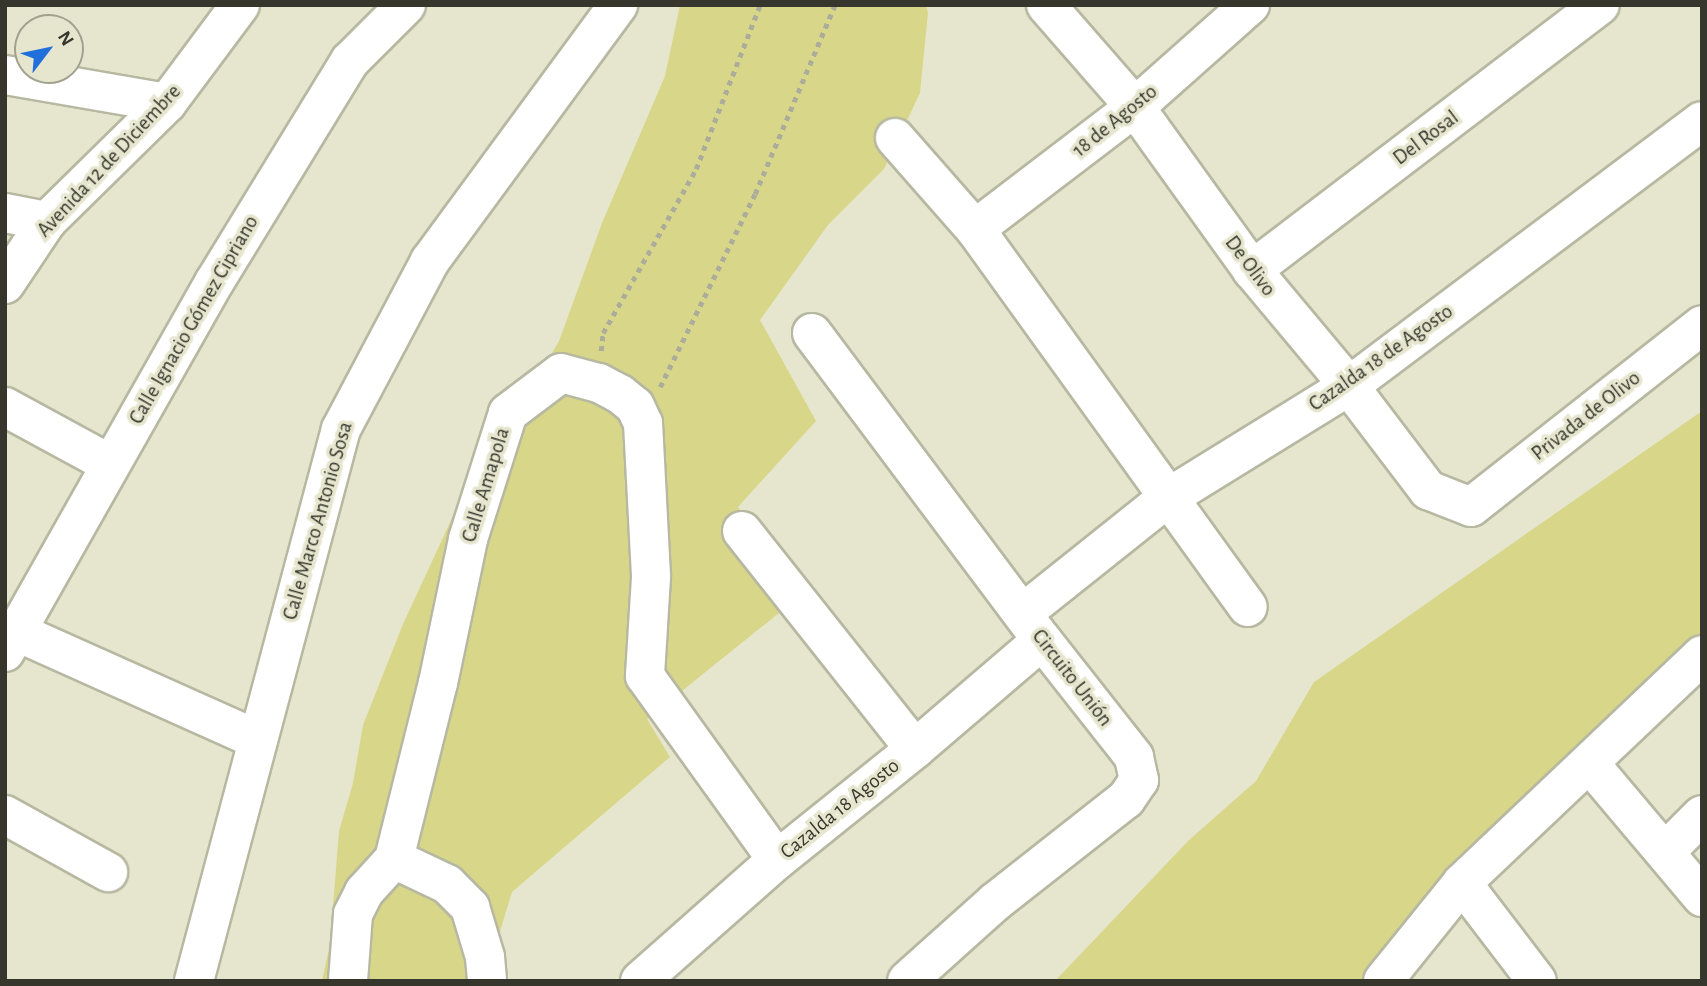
<!DOCTYPE html>
<html>
<head>
<meta charset="utf-8">
<style>
  body { margin:0 }
  #map { position:relative; width:1707px; height:986px; overflow:hidden; background:#e6e6cf; font-family:"Alegreya Sans",sans-serif }
  div>[style] { position:absolute }
  .green>* { inset:0; background:#d8d789 }
  .path>* { height:4.5px; margin-top:-2.25px; transform-origin:0; background:repeating-linear-gradient(90deg,#acac9a 0 5px,transparent 0 10px) }
  .roads { filter:drop-shadow(2px 0 #b7b8a1) drop-shadow(-2px 0 #b7b8a1) drop-shadow(0 2px #b7b8a1) drop-shadow(0 -2px #b7b8a1) }
  .minor>* { height:38px; margin:-19px; padding:0 19px; transform-origin:19px; border-radius:19px; background:#fff }
  span { translate:-50% -50%; white-space:nowrap; text-align:center; line-height:1.15; -webkit-text-stroke:7px #e6e6cf; paint-order:stroke }
  .street-label { font-size:21px; color:#36362d }
  .frame { position:absolute; inset:0; border:7px solid #36362d; pointer-events:none }
  .north { position:absolute; left:14px; top:14px; width:70px; height:70px; box-sizing:border-box; background:#e6e6cf; border:2px solid #a0a08e; border-radius:50%; rotate:58deg; font-size:19px; font-weight:700; line-height:28px; text-align:center; color:#36362d }
  .north::after { content:''; display:block; margin:auto; width:24px; height:32px; background:#216fda; clip-path:polygon(50% 0,100% 100%,50% 72%,0 100%) }
</style>
</head>
<body>
<div id="map">
  <div class="green">
    <i style="clip-path:polygon(680px 5px,926px 5px,928px 13px,920px 93px,884px 169px,828px 225px,760px 320px,816px 421px,738px 507px,799px 597px,647px 719px,670px 757px,512px 892px,485px 981px,322px 981px,330px 944px,339px 831px,353px 783px,363px 725px,403px 624px,472px 475px,527px 397px,559px 341px,602px 223px,665px 76px)"></i>
    <i style="clip-path:polygon(1702px 411px,1702px 637px,1365px 981px,1055px 981px,1189px 840px,1256px 781px,1314px 682px)"></i>
  </div>
  <div class="path">
    <i style="left:601px;top:351px;width:18px;rotate:-84deg"></i>
    <i style="left:603px;top:333px;width:189px;rotate:-60.4deg"></i>
    <i style="left:696px;top:169px;width:176px;rotate:-68.7deg"></i>
    <i style="left:660px;top:387px;width:215px;rotate:-63.8deg"></i>
    <i style="left:755px;top:194px;width:205px;rotate:-67.1deg"></i>
  </div>
  <div class="roads">
    <div class="minor">
      <i style="left:1046px;top:5px;width:135px;rotate:48.9deg"></i>
      <i style="left:1135px;top:107px;width:201px;rotate:54.3deg"></i>
      <i style="left:1252px;top:270px;width:151px;rotate:50.1deg"></i>
      <i style="left:1349px;top:386px;width:131px;rotate:52.8deg"></i>
      <i style="left:1428px;top:490px;width:46px;rotate:21.6deg"></i>
      <i style="left:1471px;top:507px;width:294px;rotate:-38.2deg"></i>
      <i style="left:5px;top:75px;width:164px;rotate:9.8deg"></i>
      <i style="left:895px;top:138px;width:121px;rotate:48.7deg"></i>
      <i style="left:975px;top:229px;width:466px;rotate:54.2deg"></i>
      <i style="left:5px;top:213px;width:43px;rotate:10.8deg"></i>
      <i style="left:975px;top:229px;width:201px;rotate:-37.3deg"></i>
      <i style="left:1135px;top:107px;width:154px;rotate:-41.6deg"></i>
      <i style="left:1252px;top:270px;width:437px;rotate:-37.3deg"></i>
      <i style="left:5px;top:284px;width:76px;rotate:-56.3deg"></i>
      <i style="left:47px;top:221px;width:168px;rotate:-44.5deg"></i>
      <i style="left:167px;top:103px;width:122px;rotate:-53.3deg"></i>
      <i style="left:812px;top:333px;width:384px;rotate:53.2deg"></i>
      <i style="left:1042px;top:640px;width:149px;rotate:51.8deg"></i>
      <i style="left:1134px;top:757px;width:24px;rotate:78deg"></i>
      <i style="left:1139px;top:780px;width:23px;rotate:124deg"></i>
      <i style="left:1126px;top:799px;width:167px;rotate:141.8deg"></i>
      <i style="left:995px;top:902px;width:118px;rotate:138.1deg"></i>
      <i style="left:5px;top:407px;width:119px;rotate:28.5deg"></i>
      <i style="left:742px;top:531px;width:278px;rotate:51.6deg"></i>
      <i style="left:1023px;top:613px;width:183px;rotate:-38.6deg"></i>
      <i style="left:1166px;top:499px;width:215px;rotate:-31.7deg"></i>
      <i style="left:1349px;top:386px;width:441px;rotate:-36.9deg"></i>
      <i style="left:17px;top:632px;width:264px;rotate:24.1deg"></i>
      <i style="left:5px;top:652px;width:426px;rotate:-60.5deg"></i>
      <i style="left:215px;top:281px;width:258px;rotate:-58.5deg"></i>
      <i style="left:350px;top:61px;width:79px;rotate:-45deg"></i>
      <i style="left:1590px;top:764px;width:174px;rotate:49.9deg"></i>
      <i style="left:5px;top:815px;width:118px;rotate:29deg"></i>
      <i style="left:1665px;top:852px;width:52px;rotate:-45deg"></i>
      <i style="left:394px;top:859px;width:181px;rotate:-76deg"></i>
      <i style="left:438px;top:683px;width:147px;rotate:-78.2deg"></i>
      <i style="left:468px;top:539px;width:132px;rotate:-72.4deg"></i>
      <i style="left:508px;top:413px;width:66px;rotate:-37deg"></i>
      <i style="left:561px;top:373px;width:39px;rotate:15deg"></i>
      <i style="left:599px;top:383px;width:24px;rotate:28deg"></i>
      <i style="left:620px;top:394px;width:19px;rotate:39deg"></i>
      <i style="left:635px;top:406px;width:19px;rotate:65deg"></i>
      <i style="left:643px;top:423px;width:154px;rotate:87deg"></i>
      <i style="left:651px;top:577px;width:99px;rotate:93.5deg"></i>
      <i style="left:645px;top:676px;width:226px;rotate:54.3deg"></i>
      <i style="left:1462px;top:883px;width:123px;rotate:52.6deg"></i>
      <i style="left:194px;top:981px;width:571px;rotate:-75.09deg"></i>
      <i style="left:341px;top:429px;width:190px;rotate:-62.1deg"></i>
      <i style="left:430px;top:261px;width:318px;rotate:-53.7deg"></i>
      <i style="left:348px;top:981px;width:67px;rotate:-85.7deg"></i>
      <i style="left:353px;top:914px;width:25px;rotate:-63deg"></i>
      <i style="left:364px;top:892px;width:45px;rotate:-47.7deg"></i>
      <i style="left:394px;top:859px;width:59px;rotate:25.3deg"></i>
      <i style="left:447px;top:884px;width:33px;rotate:45deg"></i>
      <i style="left:470px;top:907px;width:52px;rotate:73.3deg"></i>
      <i style="left:485px;top:957px;width:24px;rotate:85deg"></i>
      <i style="left:640px;top:981px;width:183px;rotate:-41.5deg"></i>
      <i style="left:777px;top:860px;width:177px;rotate:-38.8deg"></i>
      <i style="left:915px;top:749px;width:167px;rotate:-40.6deg"></i>
      <i style="left:1383px;top:981px;width:126px;rotate:-51.1deg"></i>
      <i style="left:1462px;top:883px;width:331px;rotate:-43.5deg"></i>
    </div>
  </div>
  <div class="street-label">
    <span style="left:1115px;top:121px;rotate:-39deg">18 de Agosto</span>
    <span style="left:1426px;top:138px;rotate:-37deg">Del Rosal</span>
    <span style="left:109px;top:161px;rotate:-47deg">Avenida 12 de Diciembre</span>
    <span style="left:1250px;top:266px;rotate:53deg">De Olivo</span>
    <span style="left:194px;top:320px;rotate:-60deg">Calle Ignacio Gómez Cipriano</span>
    <span style="left:1381px;top:358px;rotate:-35deg">Cazalda 18 de Agosto</span>
    <span style="left:1586px;top:416px;rotate:-38deg">Privada de Olivo</span>
    <span style="left:486px;top:485px;rotate:-73deg">Calle Amapola</span>
    <span style="left:318px;top:521px;rotate:-74deg">Calle Marco Antonio Sosa</span>
    <span style="left:1072px;top:678px;rotate:52deg">Circuito Unión</span>
    <span style="left:840px;top:809px;rotate:-39deg">Cazalda 18 Agosto</span>
  </div>
  <div class="frame"></div>
  <div class="north">N</div>
</div>
</body>
</html>
